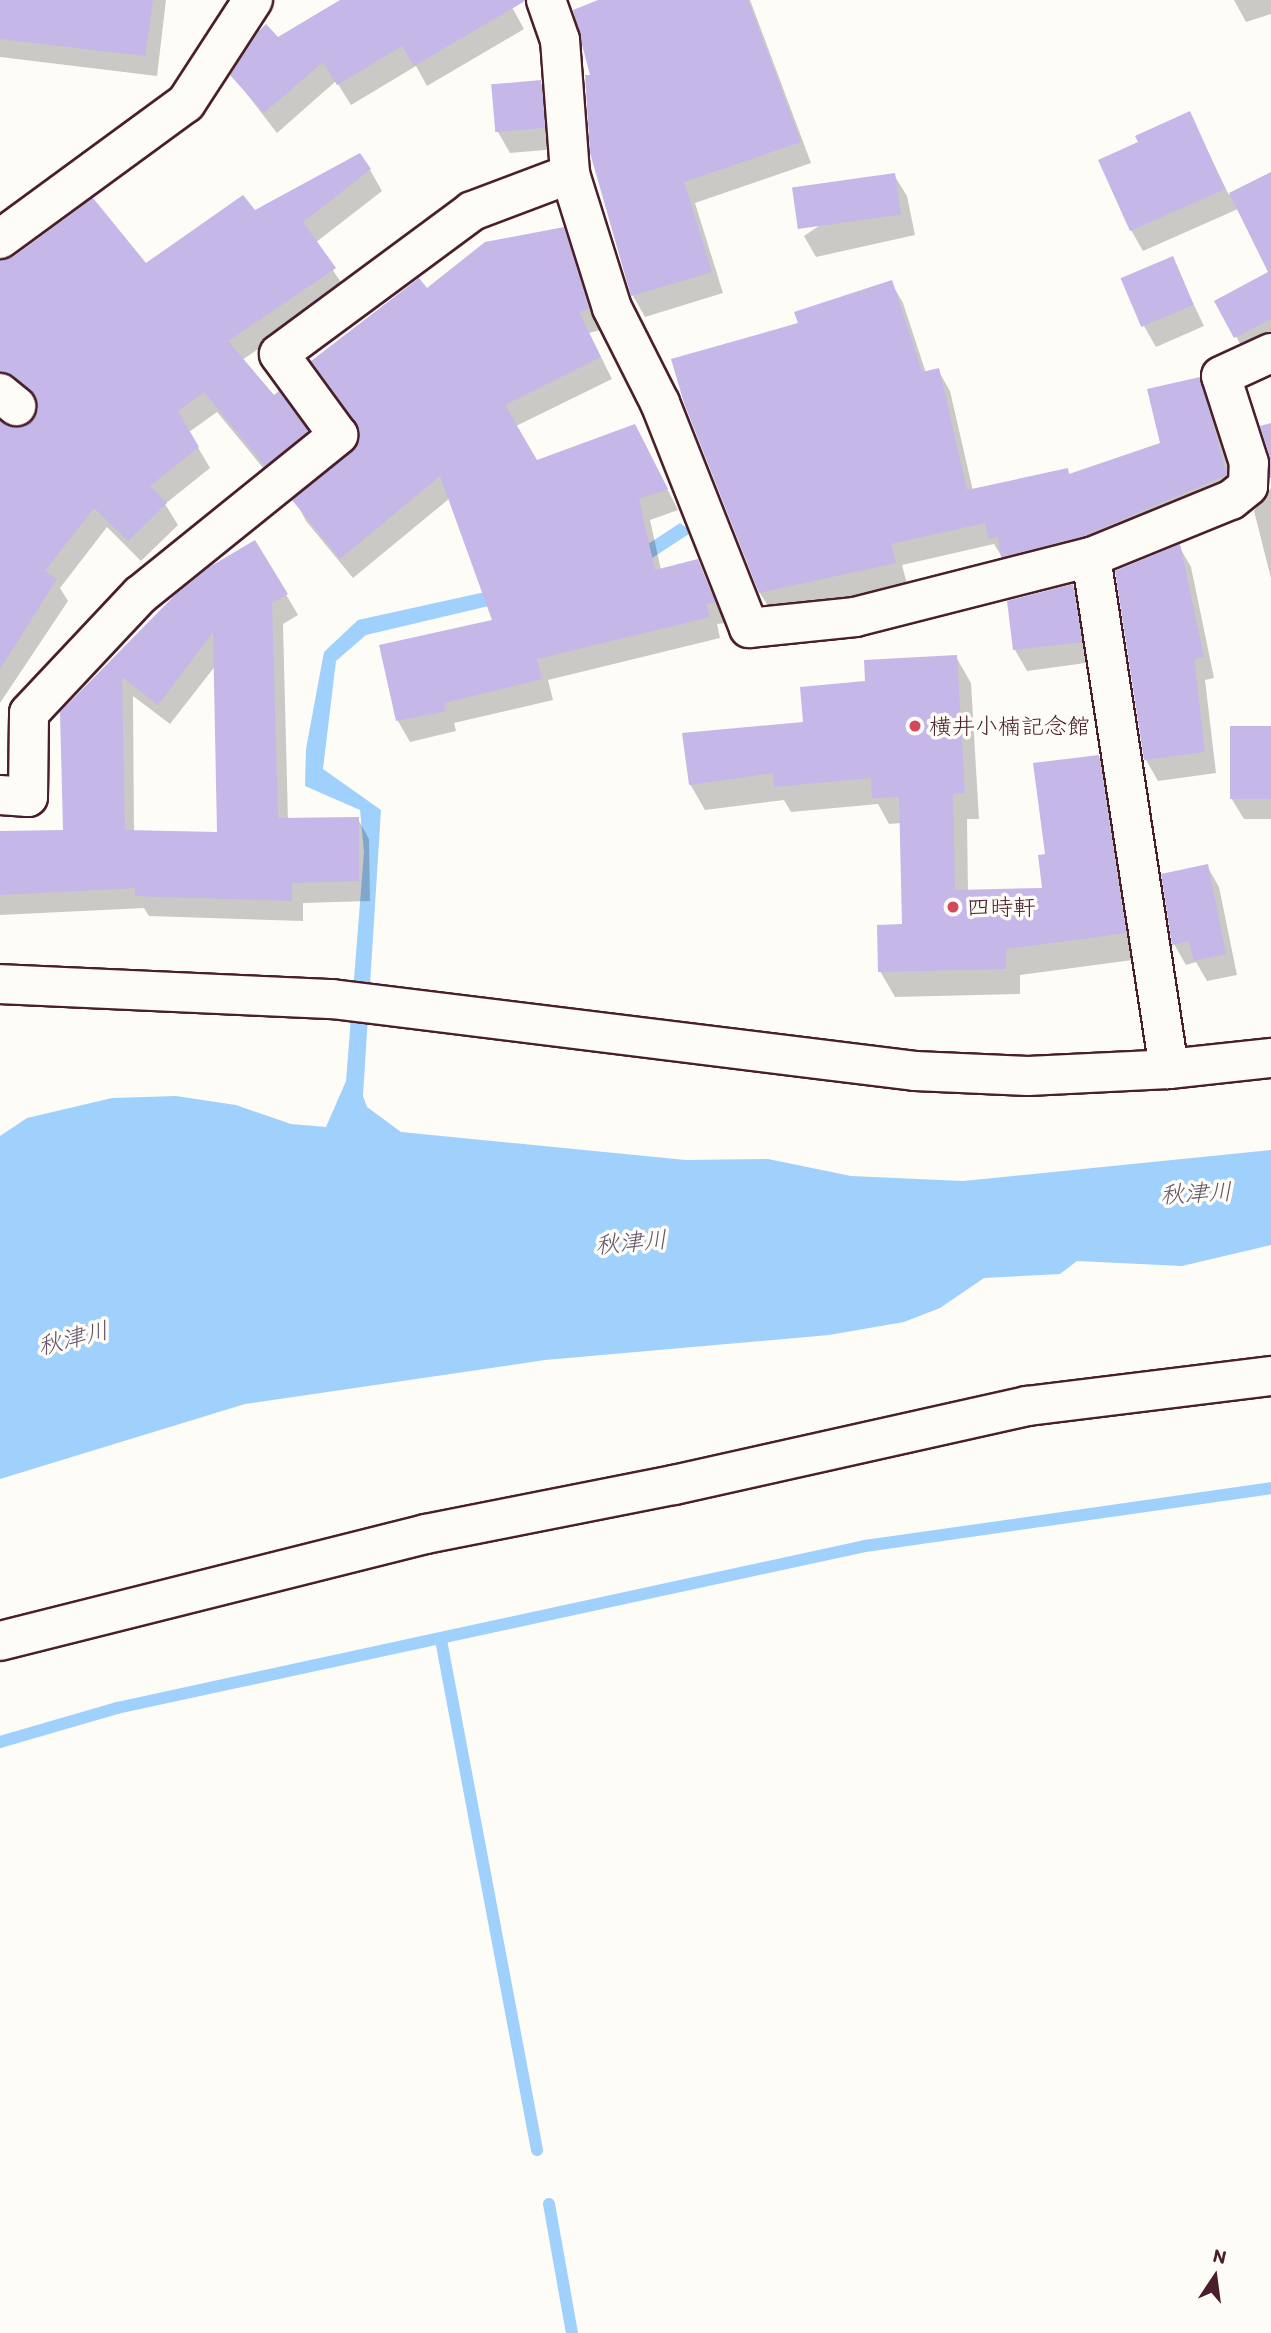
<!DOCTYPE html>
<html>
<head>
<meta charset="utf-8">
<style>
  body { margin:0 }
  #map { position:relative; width:1271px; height:2333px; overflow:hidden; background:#fdfcf7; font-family:Itim,"Klee One",sans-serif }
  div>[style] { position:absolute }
  .water>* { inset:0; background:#a0d1fd }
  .shadow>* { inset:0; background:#0003 }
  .stream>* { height:12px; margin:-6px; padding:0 6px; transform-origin:6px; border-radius:6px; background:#a0d1fd }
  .building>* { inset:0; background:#c5b7e8; transform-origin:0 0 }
  .roads { filter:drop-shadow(2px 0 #4a1f2b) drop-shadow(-2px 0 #4a1f2b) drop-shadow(0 2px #4a1f2b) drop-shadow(0 -2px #4a1f2b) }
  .minor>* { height:38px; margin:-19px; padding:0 19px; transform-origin:19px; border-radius:19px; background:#fdfcf7 }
  .dots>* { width:19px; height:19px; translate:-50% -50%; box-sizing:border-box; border:4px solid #fdfcf7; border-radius:50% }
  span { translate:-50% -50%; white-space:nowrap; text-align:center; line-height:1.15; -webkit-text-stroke:7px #fdfcf7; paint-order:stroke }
  .poi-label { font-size:23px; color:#4a1f2b }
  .left { translate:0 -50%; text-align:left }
  .water-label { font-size:24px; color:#64546a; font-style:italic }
  .north { position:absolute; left:1180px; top:2242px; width:70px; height:70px; -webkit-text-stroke:5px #fdfcf7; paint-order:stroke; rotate:13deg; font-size:19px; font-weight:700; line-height:28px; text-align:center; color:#4a1f2b }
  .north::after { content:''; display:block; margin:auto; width:24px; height:32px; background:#4a1f2b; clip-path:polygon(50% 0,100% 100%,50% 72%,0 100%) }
</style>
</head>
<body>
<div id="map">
  <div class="water">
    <i style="clip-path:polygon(680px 523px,692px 532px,629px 573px,366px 635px,336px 661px,323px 769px,381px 810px,363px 1096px,367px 1107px,401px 1132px,686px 1160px,768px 1159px,851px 1176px,963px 1181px,1271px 1150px,1271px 1245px,1182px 1266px,1077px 1261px,1060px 1274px,984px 1278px,940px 1308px,904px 1322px,829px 1335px,545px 1360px,245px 1404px,0 1479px,0 1136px,27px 1118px,112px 1098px,176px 1096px,236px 1105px,291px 1124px,326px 1127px,346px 1081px,364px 852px,360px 810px,305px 786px,306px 749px,324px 652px,358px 620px,512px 586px,636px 552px)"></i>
  </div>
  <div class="shadow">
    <i style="clip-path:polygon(0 0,166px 0,157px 76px,0 57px)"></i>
    <i style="clip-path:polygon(344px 0,508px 0,524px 29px,427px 86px,416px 66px,351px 105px,336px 81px,277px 133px,232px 75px,277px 40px)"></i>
    <i style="clip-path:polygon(603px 0,750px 0,811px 163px,695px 203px,723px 293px,645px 317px,633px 296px,592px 152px,593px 76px)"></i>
    <i style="clip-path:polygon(1234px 0,1271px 0,1271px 14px,1246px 22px)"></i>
    <i style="clip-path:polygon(540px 82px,552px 103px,556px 149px,510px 153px,498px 132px)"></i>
    <i style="clip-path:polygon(1189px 113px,1229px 195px,1271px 174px,1271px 253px,1238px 209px,1143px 251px,1131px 230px,1140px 143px)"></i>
    <i style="clip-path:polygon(370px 170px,382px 191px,315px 243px,346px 290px,242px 360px,307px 432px,319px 453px,278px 486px,217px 412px,189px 432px,210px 468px,165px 504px,178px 525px,141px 561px,107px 527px,60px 588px,68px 601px,0 703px,0 423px,24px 428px,39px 408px,27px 396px,0 397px,0 262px,146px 266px,255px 213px)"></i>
    <i style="clip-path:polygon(894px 175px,907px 196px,915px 235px,816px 257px,804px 236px)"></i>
    <i style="clip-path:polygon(563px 229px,575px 250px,600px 330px,589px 333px,612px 379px,516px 426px,536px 462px,646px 447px,678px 510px,650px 520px,661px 570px,697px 561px,726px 623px,717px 624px,720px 638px,548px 680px,553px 700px,454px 723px,456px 731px,410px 742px,398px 721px,381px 646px,494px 621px,450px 498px,353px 578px,306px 521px,295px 500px,360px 443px,358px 427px,313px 361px,427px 291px)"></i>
    <i style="clip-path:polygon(1172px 259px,1204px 326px,1156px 347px,1144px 326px)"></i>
    <i style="clip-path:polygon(891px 282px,903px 303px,926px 373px,938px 370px,950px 391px,973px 491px,1067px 470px,1070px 475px,1162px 445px,1199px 379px,1211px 400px,1222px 449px,1230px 463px,1232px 502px,1014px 577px,994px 544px,902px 565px,907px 584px,773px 614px,760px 593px,800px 325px)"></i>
    <i style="clip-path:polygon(1271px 283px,1271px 345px,1248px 358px,1217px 302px)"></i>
    <i style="clip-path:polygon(1271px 488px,1271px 578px,1254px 511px)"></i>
    <i style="clip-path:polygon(evenodd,255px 542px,298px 615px,283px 624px,288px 820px,358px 819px,369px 839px,370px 901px,303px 903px,303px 921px,149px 916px,144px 908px,0 915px,0 835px,130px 834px,76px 817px,62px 712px,255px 542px,216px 665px,219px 833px,134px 834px,133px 696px,170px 724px,216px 665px)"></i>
    <i style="clip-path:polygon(1179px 546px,1191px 567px,1214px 678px,1205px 680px,1216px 773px,1158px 781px,1146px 760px,1117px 572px)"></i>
    <i style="clip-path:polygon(1072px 586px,1084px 607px,1093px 662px,1027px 671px,1015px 650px)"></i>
    <i style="clip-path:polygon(956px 657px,971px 683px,979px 819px,967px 819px,968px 892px,1044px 890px,1047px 855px,1098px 756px,1113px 782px,1140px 959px,1020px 975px,1020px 994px,895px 997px,880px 971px,904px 926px,901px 823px,889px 824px,878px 804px,791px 812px,784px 800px,705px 810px,690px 784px,805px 724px,867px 683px)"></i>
    <i style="clip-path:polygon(1271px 728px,1271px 819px,1244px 819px,1231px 798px)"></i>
    <i style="clip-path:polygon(1207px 866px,1219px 887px,1237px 975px,1207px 981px,1196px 962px,1186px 965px,1174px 944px)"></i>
  </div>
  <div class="stream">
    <i style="left:441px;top:1640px;width:519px;rotate:79.34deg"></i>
    <i style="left:0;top:1742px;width:122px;rotate:-16.2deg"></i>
    <i style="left:117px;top:1708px;width:765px;rotate:-12.22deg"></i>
    <i style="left:865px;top:1546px;width:410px;rotate:-8.1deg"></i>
    <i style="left:549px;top:2204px;width:131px;rotate:79.9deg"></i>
  </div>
  <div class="building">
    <i style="clip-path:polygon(0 0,153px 0,145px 56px,0 39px)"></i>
    <i style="clip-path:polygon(340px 0,525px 0,525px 1px,414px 66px,402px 46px,337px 85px,323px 62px,264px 113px,230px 75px,259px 31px,266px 24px,278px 37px)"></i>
    <i style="clip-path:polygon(598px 0,748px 0,801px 142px,684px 182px,712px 272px,631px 296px,590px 153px,585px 75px,590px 75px,573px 10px)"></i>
    <i style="left:541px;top:80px;width:48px;height:50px;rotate:85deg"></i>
    <i style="clip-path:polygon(1190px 111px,1225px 189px,1130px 231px,1098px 160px,1138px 142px,1135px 136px)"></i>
    <i style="clip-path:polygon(360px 153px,371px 169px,303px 222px,336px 268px,228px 341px,274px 395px,279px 391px,308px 431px,265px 466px,204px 392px,178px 411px,199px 447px,150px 486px,167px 503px,128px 541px,94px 508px,45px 571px,57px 579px,0 669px,0 421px,23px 427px,38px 409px,30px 389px,0 372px,0 260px,13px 257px,93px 198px,146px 263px,243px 195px,255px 210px)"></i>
    <i style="clip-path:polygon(1271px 172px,1271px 319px,1234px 338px,1214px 301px,1268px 272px,1229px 193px)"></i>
    <i style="left:895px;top:173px;width:42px;height:104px;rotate:82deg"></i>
    <i style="clip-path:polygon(564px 227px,589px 309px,579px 312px,601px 357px,505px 405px,537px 460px,635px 424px,668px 489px,639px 499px,655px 570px,698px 559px,715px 602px,706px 604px,710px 617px,537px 659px,542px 679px,444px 703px,446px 711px,396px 721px,379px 645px,492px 620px,440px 476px,340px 559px,292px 500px,358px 443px,356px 422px,311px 361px,419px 278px,427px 288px,485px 242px)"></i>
    <i style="left:1173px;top:256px;width:53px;height:57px;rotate:67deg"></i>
    <i style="clip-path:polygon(892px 280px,922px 372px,939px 368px,967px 490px,1068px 468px,1069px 474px,1160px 443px,1147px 389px,1200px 377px,1227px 475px,1084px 536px,1001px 557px,998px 537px,989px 539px,985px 523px,891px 544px,896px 563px,759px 593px,684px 403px,671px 359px,798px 323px,794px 312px)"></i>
    <i style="clip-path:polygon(1271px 423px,1271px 478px,1270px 478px,1270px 457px,1260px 426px)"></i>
    <i style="clip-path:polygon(evenodd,255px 540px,288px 594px,272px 603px,278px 818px,359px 817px,359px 881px,292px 883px,292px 901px,135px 896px,135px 888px,0 895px,0 831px,63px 830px,60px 712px,175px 595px,211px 566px,255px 540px,213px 632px,217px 832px,125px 830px,122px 677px,158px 705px,213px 632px)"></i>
    <i style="clip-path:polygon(1180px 544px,1204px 657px,1194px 659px,1205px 752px,1144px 760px,1115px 571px)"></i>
    <i style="clip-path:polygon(1073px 584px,1082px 642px,1013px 650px,1007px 601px)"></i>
    <i style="clip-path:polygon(957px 655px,965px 793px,953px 794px,955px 890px,1042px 888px,1038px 855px,1045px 854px,1033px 763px,1099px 755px,1126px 933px,1006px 949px,1006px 969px,878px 972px,877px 925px,902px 924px,899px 797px,872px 798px,871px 778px,774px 787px,773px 773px,689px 785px,682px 733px,803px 722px,800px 687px,865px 681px,864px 660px)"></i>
    <i style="left:1230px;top:726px;width:41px;height:73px"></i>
    <i style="clip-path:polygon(1208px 864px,1226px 954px,1194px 961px,1189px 941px,1172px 945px,1161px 874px)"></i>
  </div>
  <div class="roads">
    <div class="minor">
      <i style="left:546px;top:0;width:42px;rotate:70.7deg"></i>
      <i style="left:560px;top:40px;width:134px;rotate:85.7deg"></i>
      <i style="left:570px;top:174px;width:140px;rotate:72.6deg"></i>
      <i style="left:612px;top:308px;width:106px;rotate:63.2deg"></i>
      <i style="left:660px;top:403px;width:242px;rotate:68.4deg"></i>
      <i style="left:749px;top:628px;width:107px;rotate:-5.9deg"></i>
      <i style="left:855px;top:617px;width:244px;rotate:-14.3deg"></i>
      <i style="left:1091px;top:557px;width:151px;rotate:-22.2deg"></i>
      <i style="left:1231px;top:500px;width:22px;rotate:-39deg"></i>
      <i style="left:1248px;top:486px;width:23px;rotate:-88deg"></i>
      <i style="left:1249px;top:463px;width:91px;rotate:-107.8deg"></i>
      <i style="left:1221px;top:376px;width:55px;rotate:-24.7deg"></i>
      <i style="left:0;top:239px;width:230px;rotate:-36.2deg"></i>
      <i style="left:186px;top:103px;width:123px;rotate:-57deg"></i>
      <i style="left:0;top:393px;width:21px;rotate:39deg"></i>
      <i style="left:1091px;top:557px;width:518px;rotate:81.34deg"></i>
      <i style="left:0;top:795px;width:28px;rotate:4deg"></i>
      <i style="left:28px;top:797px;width:84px;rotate:-89.3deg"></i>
      <i style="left:29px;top:713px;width:162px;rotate:-46.8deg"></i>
      <i style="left:140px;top:595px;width:255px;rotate:-38.9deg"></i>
      <i style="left:338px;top:435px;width:100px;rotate:-126.1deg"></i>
      <i style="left:279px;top:354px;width:240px;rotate:-36.5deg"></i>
      <i style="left:472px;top:211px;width:105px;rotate:-20.7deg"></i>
      <i style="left:0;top:984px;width:332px;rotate:2.6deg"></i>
      <i style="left:332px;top:999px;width:587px;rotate:7.04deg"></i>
      <i style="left:915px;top:1071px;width:113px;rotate:2.5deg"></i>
      <i style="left:1028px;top:1076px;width:141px;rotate:-2.8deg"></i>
      <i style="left:1169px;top:1069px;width:103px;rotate:-6.2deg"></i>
      <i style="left:0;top:1641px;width:439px;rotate:-14.1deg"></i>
      <i style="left:426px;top:1534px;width:253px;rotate:-11.2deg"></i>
      <i style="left:674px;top:1485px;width:362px;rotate:-12.6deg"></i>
      <i style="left:1027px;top:1406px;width:246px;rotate:-7deg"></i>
    </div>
  </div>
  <div class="dots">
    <i style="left:915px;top:726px;background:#d1495b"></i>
    <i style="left:953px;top:907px;background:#d1495b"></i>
  </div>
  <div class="poi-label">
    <span class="left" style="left:929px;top:726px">横井小楠記念館</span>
    <span class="left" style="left:967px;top:907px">四時軒</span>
  </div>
  <div class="water-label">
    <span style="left:1196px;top:1193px;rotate:-3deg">秋津川</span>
    <span style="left:631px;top:1242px;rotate:-5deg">秋津川</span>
    <span style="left:73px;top:1338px;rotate:-14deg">秋津川</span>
  </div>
  <div class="north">N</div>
</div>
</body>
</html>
